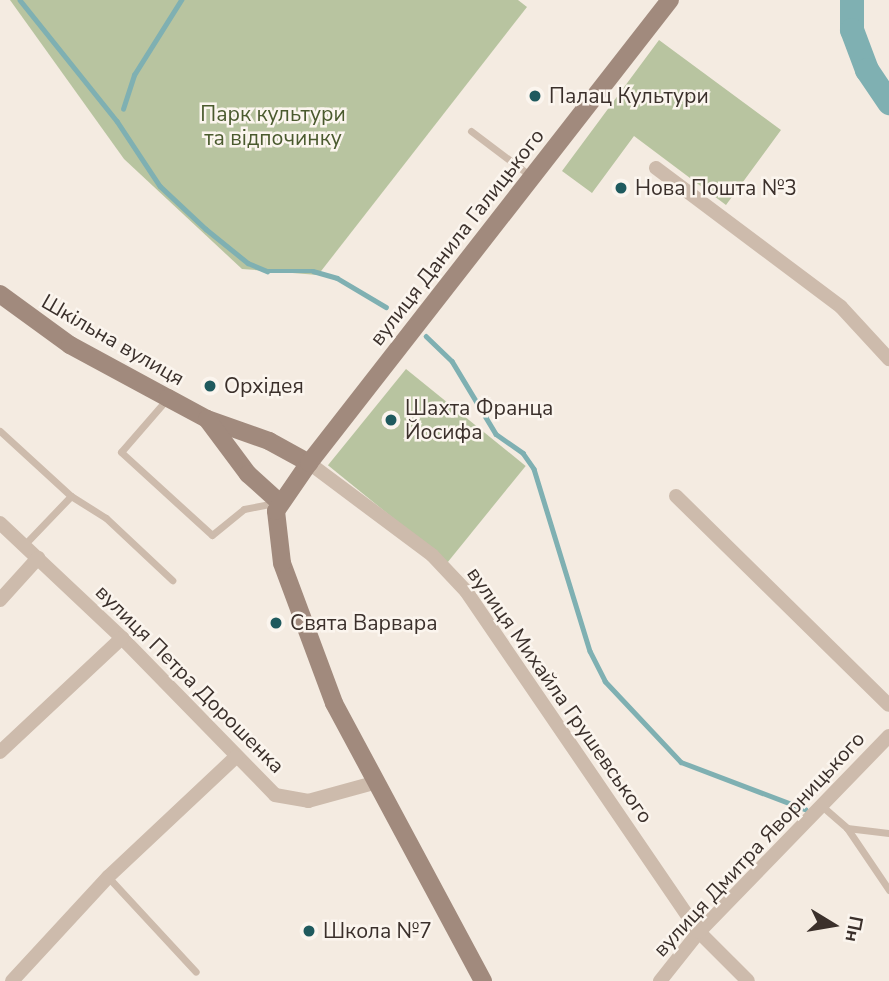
<!DOCTYPE html>
<html>
<head>
<meta charset="utf-8">
<style>
  body { margin:0 }
  #map { position:relative; width:889px; height:981px; overflow:hidden; background:#f4ebe1; font-family:"Nunito Sans",sans-serif }
  div>[style] { position:absolute }
  .green>* { inset:0; background:#b8c4a0; transform-origin:0 0 }
  .stream>* { height:4.5px; margin:-2.25px; padding:0 2.25px; transform-origin:2.25px; border-radius:2.25px; background:#7fb0b2 }
  .river>* { height:24px; margin:-12px; padding:0 12px; transform-origin:12px; border-radius:12px; background:#7fb0b2 }
  .lane>* { height:7px; margin:-3.5px; padding:0 3.5px; transform-origin:3.5px; border-radius:3.5px; background:#cdbbac }
  .street>* { height:14px; margin:-7px; padding:0 7px; transform-origin:7px; border-radius:7px; background:#cdbbac }
  .secondary>* { height:18px; margin:-9px; padding:0 9px; transform-origin:9px; border-radius:9px; background:#a18a7d }
  .dots>* { width:19px; height:19px; translate:-50% -50%; box-sizing:border-box; border:4px solid #fbf5ee; border-radius:50% }
  span { translate:-50% -50%; white-space:nowrap; text-align:center; line-height:1.15; -webkit-text-stroke:5px #fbf5ee; paint-order:stroke }
  .poi-label { font-size:21px; color:#3b302b }
  .left { translate:0 -50%; text-align:left }
  .park-label { font-size:21px; color:#4a5a2e }
  .street-label { font-size:21px; color:#3b302b }
  .north { position:absolute; left:798px; top:890px; width:70px; height:70px; -webkit-text-stroke:5px #fbf5ee; paint-order:stroke; rotate:101deg; font-size:19px; font-weight:700; line-height:28px; text-align:center; color:#3b302b }
  .north::after { content:''; display:block; margin:auto; width:24px; height:32px; background:#3b302b; clip-path:polygon(50% 0,100% 100%,50% 72%,0 100%) }
</style>
</head>
<body>
<div id="map">
  <div class="green">
    <i style="clip-path:polygon(10px 0,518px 0,527px 7px,318px 275px,242px 269px,124px 159px)"></i>
    <i style="clip-path:polygon(659px 40px,781px 130px,726px 205px,634px 136px,592px 193px,562px 171px)"></i>
    <i style="left:406px;top:369px;width:154px;height:124px;rotate:39deg"></i>
  </div>
  <div class="stream">
    <i style="left:20px;top:0;width:155px;rotate:51.3deg"></i>
    <i style="left:117px;top:121px;width:78px;rotate:56.5deg"></i>
    <i style="left:160px;top:186px;width:63px;rotate:43.1deg"></i>
    <i style="left:206px;top:229px;width:54px;rotate:39deg"></i>
    <i style="left:248px;top:263px;width:21px;rotate:23deg"></i>
    <i style="left:267px;top:271px;width:46px"></i>
    <i style="left:313px;top:271px;width:25px;rotate:16deg"></i>
    <i style="left:337px;top:278px;width:57px;rotate:30.6deg"></i>
    <i style="left:123px;top:109px;width:36px;rotate:-72deg"></i>
    <i style="left:134px;top:75px;width:89px;rotate:-57.9deg"></i>
    <i style="left:426px;top:336px;width:36px;rotate:44deg"></i>
    <i style="left:452px;top:361px;width:85px;rotate:58.9deg"></i>
    <i style="left:496px;top:434px;width:33px;rotate:35deg"></i>
    <i style="left:523px;top:453px;width:19px;rotate:55deg"></i>
    <i style="left:534px;top:469px;width:190px;rotate:72.9deg"></i>
    <i style="left:590px;top:651px;width:34px;rotate:63deg"></i>
    <i style="left:605px;top:681px;width:111px;rotate:46.8deg"></i>
    <i style="left:681px;top:762px;width:133px;rotate:20.8deg"></i>
  </div>
  <div class="river">
    <i style="left:852px;top:0;width:30px;rotate:90deg"></i>
    <i style="left:852px;top:30px;width:43px;rotate:69.4deg"></i>
    <i style="left:867px;top:70px;width:40px;rotate:56deg"></i>
  </div>
  <div class="lane">
    <i style="left:471px;top:131px;width:76px;rotate:37deg"></i>
    <i style="left:167px;top:399px;width:70px;rotate:131deg"></i>
    <i style="left:121px;top:452px;width:123px;rotate:42.4deg"></i>
    <i style="left:212px;top:535px;width:41px;rotate:-39.1deg"></i>
    <i style="left:244px;top:509px;width:32px;rotate:-11deg"></i>
    <i style="left:0;top:431px;width:96px;rotate:42.5deg"></i>
    <i style="left:71px;top:496px;width:68px;rotate:133.8deg"></i>
    <i style="left:71px;top:496px;width:41px;rotate:32.2deg"></i>
    <i style="left:106px;top:518px;width:91px;rotate:43.2deg"></i>
    <i style="left:823px;top:807px;width:32px;rotate:41deg"></i>
    <i style="left:847px;top:828px;width:75px;rotate:55.9deg"></i>
    <i style="left:847px;top:828px;width:42px;rotate:6.8deg"></i>
    <i style="left:108px;top:877px;width:129px;rotate:47.2deg"></i>
  </div>
  <div class="street">
    <i style="left:656px;top:168px;width:231px;rotate:36.9deg"></i>
    <i style="left:841px;top:307px;width:71px;rotate:47.3deg"></i>
    <i style="left:309px;top:463px;width:154px;rotate:36.8deg"></i>
    <i style="left:432px;top:555px;width:50px;rotate:46.6deg"></i>
    <i style="left:466px;top:591px;width:413px;rotate:55.7deg"></i>
    <i style="left:699px;top:932px;width:69px;rotate:45deg"></i>
    <i style="left:676px;top:496px;width:298px;rotate:44.5deg"></i>
    <i style="left:0;top:523px;width:168px;rotate:43.3deg"></i>
    <i style="left:122px;top:638px;width:219px;rotate:45.7deg"></i>
    <i style="left:275px;top:795px;width:34px;rotate:10deg"></i>
    <i style="left:308px;top:801px;width:68px;rotate:-15.3deg"></i>
    <i style="left:0;top:600px;width:57px;rotate:-47.9deg"></i>
    <i style="left:0;top:752px;width:167px;rotate:-43.1deg"></i>
    <i style="left:12px;top:981px;width:142px;rotate:-47.3deg"></i>
    <i style="left:108px;top:877px;width:175px;rotate:-43.2deg"></i>
    <i style="left:660px;top:981px;width:63px;rotate:-51.5deg"></i>
    <i style="left:699px;top:932px;width:273px;rotate:-45.9deg"></i>
  </div>
  <div class="secondary">
    <i style="left:0;top:294px;width:87px;rotate:36.1deg"></i>
    <i style="left:70px;top:345px;width:111px;rotate:28.4deg"></i>
    <i style="left:168px;top:398px;width:44px;rotate:28.3deg"></i>
    <i style="left:207px;top:419px;width:66px;rotate:19.5deg"></i>
    <i style="left:269px;top:441px;width:46px;rotate:28.8deg"></i>
    <i style="left:207px;top:419px;width:69px;rotate:53.3deg"></i>
    <i style="left:248px;top:474px;width:42px;rotate:42.1deg"></i>
    <i style="left:483px;top:981px;width:315px;rotate:-118.2deg"></i>
    <i style="left:334px;top:703px;width:149px;rotate:-110.4deg"></i>
    <i style="left:282px;top:563px;width:52px;rotate:-96.6deg"></i>
    <i style="left:276px;top:511px;width:58px;rotate:-55.5deg"></i>
    <i style="left:309px;top:463px;width:587px;rotate:-52.06deg"></i>
  </div>
  <div class="dots">
    <i style="left:535px;top:96px;background:#1f5a5e"></i>
    <i style="left:621px;top:188px;background:#1f5a5e"></i>
    <i style="left:210px;top:386px;background:#1f5a5e"></i>
    <i style="left:391px;top:420px;background:#1f5a5e"></i>
    <i style="left:276px;top:623px;background:#1f5a5e"></i>
    <i style="left:309px;top:931px;background:#1f5a5e"></i>
  </div>
  <div class="poi-label">
    <span class="left" style="left:549px;top:96px">Палац Культури</span>
    <span class="left" style="left:635px;top:188px">Нова Пошта №3</span>
    <span class="left" style="left:224px;top:386px">Орхідея</span>
    <span class="left" style="left:405px;top:420px">Шахта Франца<br>Йосифа</span>
    <span class="left" style="left:290px;top:623px">Свята Варвара</span>
    <span class="left" style="left:323px;top:931px">Школа №7</span>
  </div>
  <div class="park-label">
    <span style="left:273px;top:126px">Парк культури<br>та відпочинку</span>
  </div>
  <div class="street-label">
    <span style="left:457px;top:237px;rotate:-52deg">вулиця Данила Галицького</span>
    <span style="left:113px;top:340px;rotate:30deg">Шкільна вулиця</span>
    <span style="left:190px;top:679px;rotate:45deg">вулиця Петра Дорошенка</span>
    <span style="left:560px;top:695px;rotate:55deg">вулиця Михайла Грушевського</span>
    <span style="left:759px;top:844px;rotate:-47deg">вулиця Дмитра Яворницького</span>
  </div>
  <div class="north">Пн</div>
</div>
</body>
</html>
